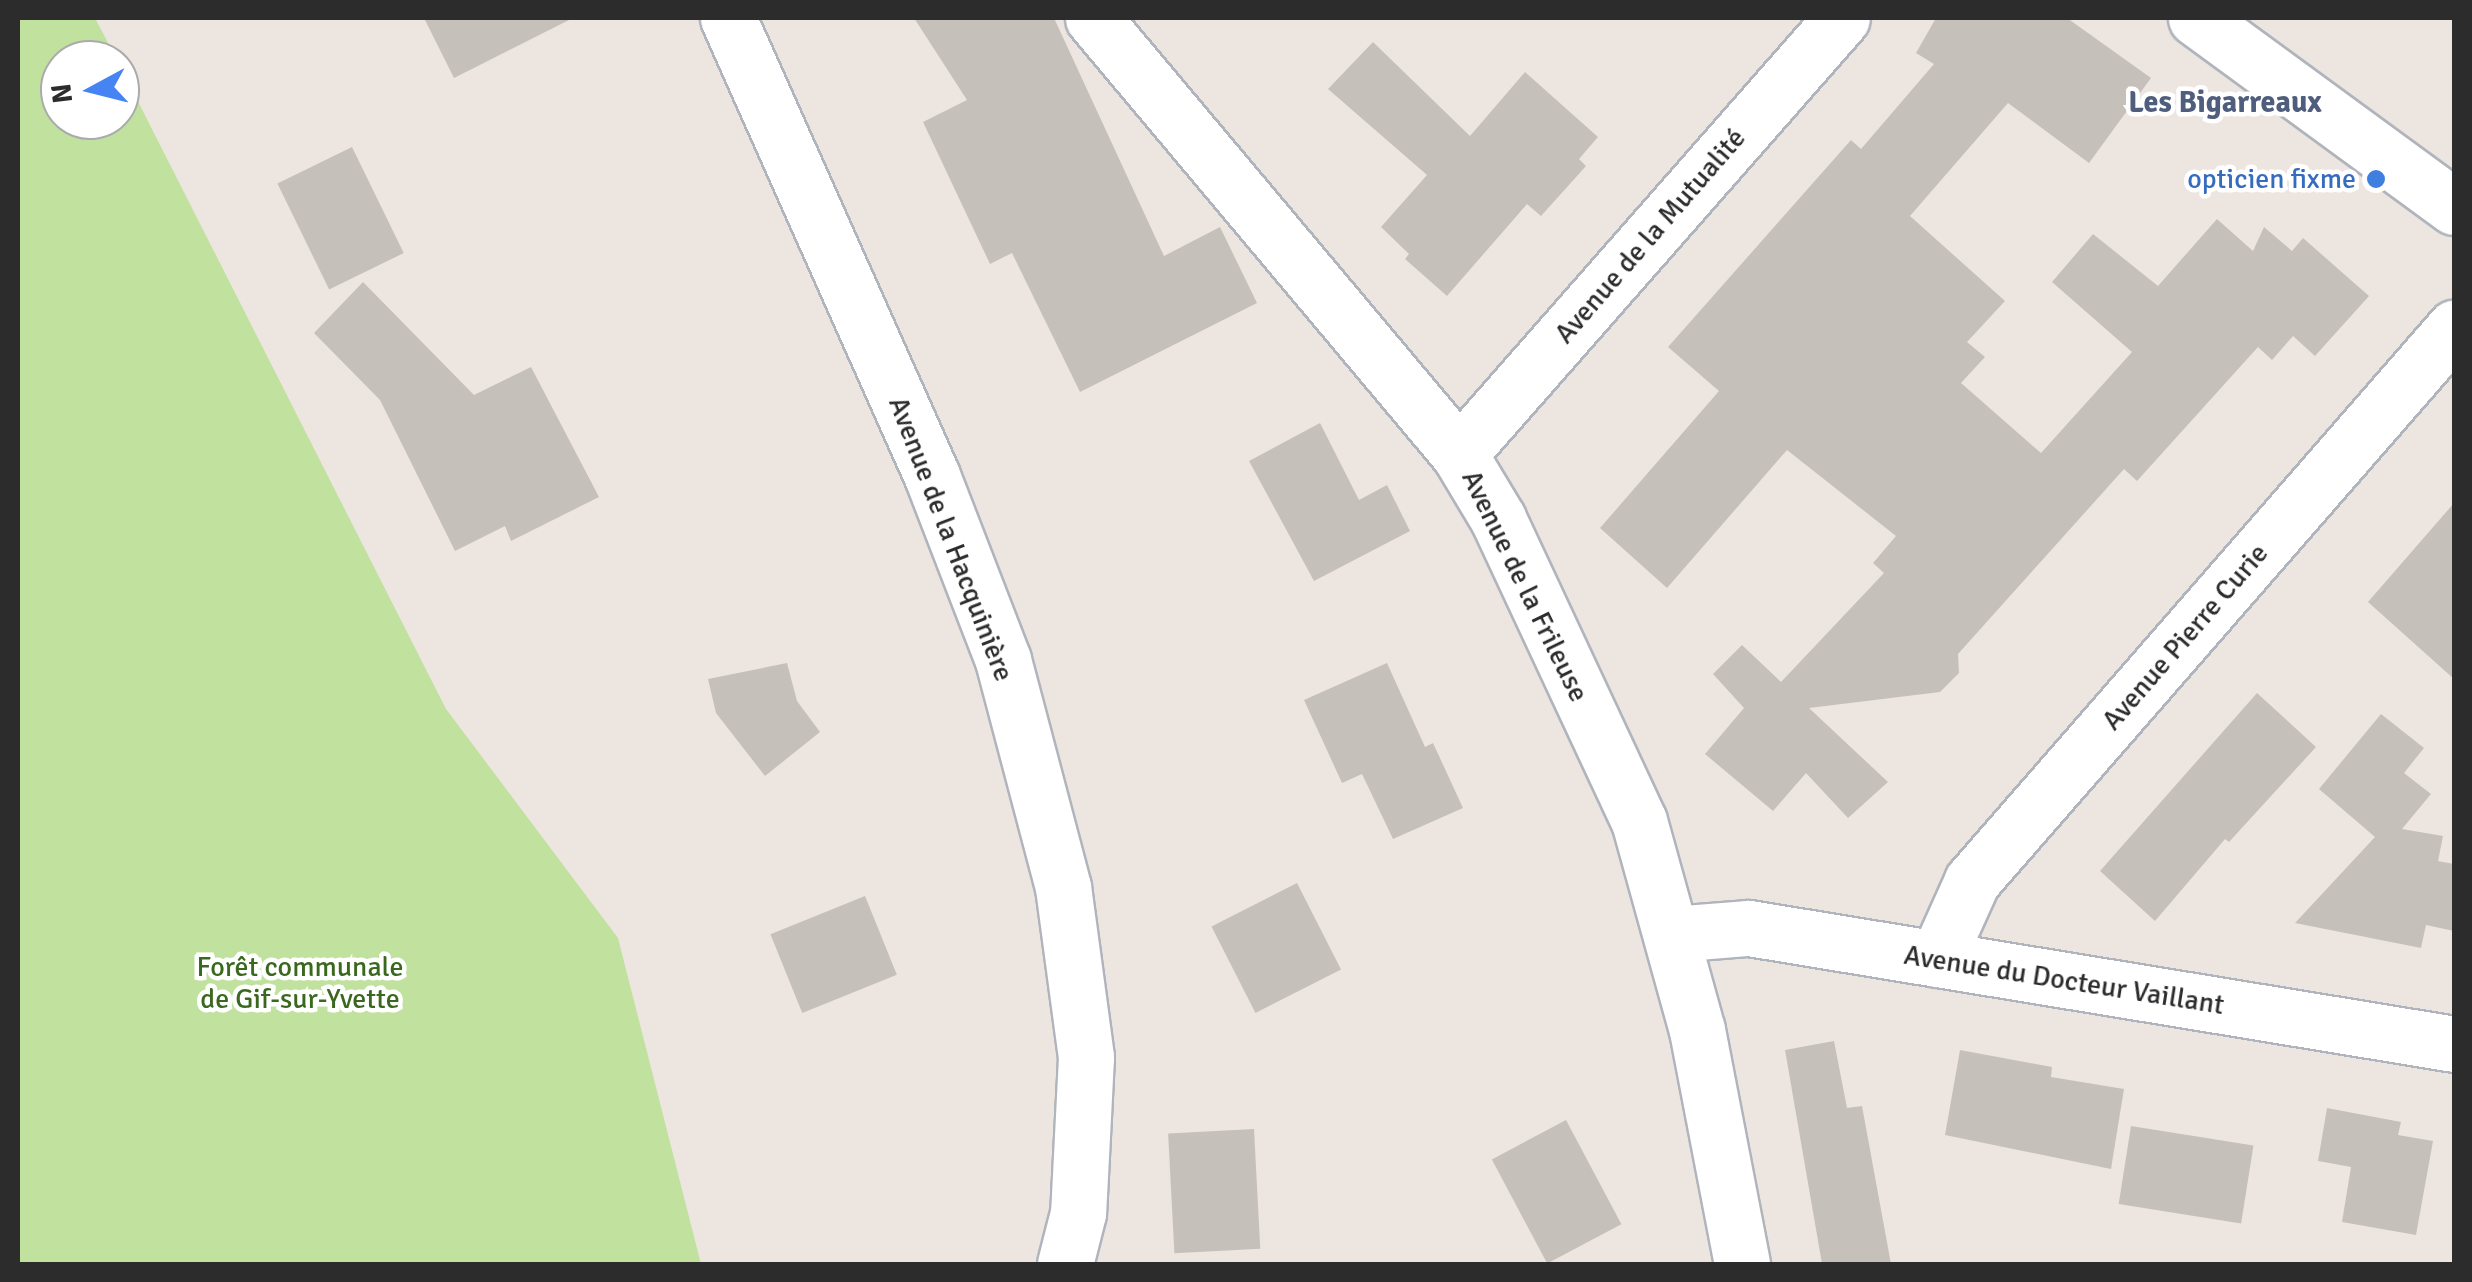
<!DOCTYPE html>
<html>
<head>
<meta charset="utf-8">
<style>
  body { margin:0 }
  #map { position:relative; width:2472px; height:1282px; overflow:hidden; background:#ede5e0; font-family:Signika,sans-serif }
  div>[style] { position:absolute }
  .green>* { inset:0; background:#c1e19f }
  .building>* { inset:0; background:#c6c0bb; transform-origin:0 0 }
  .roads { filter:drop-shadow(2px 0 #b0b4bc) drop-shadow(-2px 0 #b0b4bc) drop-shadow(0 2px #b0b4bc) drop-shadow(0 -2px #b0b4bc) }
  .street>* { height:55px; margin:-27.5px; padding:0 27.5px; transform-origin:27.5px; border-radius:27.5px; background:#fff }
  .dots>* { width:28px; height:28px; translate:-50% -50%; box-sizing:border-box; border:5px solid #fff; border-radius:50% }
  span { translate:-50% -50%; white-space:nowrap; text-align:center; line-height:1.15; -webkit-text-stroke:9px #fff; paint-order:stroke }
  .shop-label { font-size:28px; color:#366cbe }
  .right { translate:-100% -50%; text-align:right }
  .street-label { font-size:28px; color:#2c2c2c }
  .park-label { font-size:28px; color:#3a681e }
  .neighbourhood-label { font-size:30px; color:#4e5e7c; font-weight:700 }
  .frame { position:absolute; inset:0; border:20px solid #2c2c2c; pointer-events:none }
  .north { position:absolute; left:40px; top:40px; width:100px; height:100px; box-sizing:border-box; background:#fff; border:2px solid #ababab; border-radius:50%; rotate:263deg; font-size:28px; font-weight:700; line-height:40px; text-align:center; color:#2c2c2c }
  .north::after { content:''; display:block; margin:auto; width:35px; height:45px; background:#4784f3; clip-path:polygon(50% 0,100% 100%,50% 72%,0 100%) }
</style>
</head>
<body>
<div id="map">
  <div class="green">
    <i style="clip-path:polygon(18px 18px,95px 18px,117px 60px,60px 60px,60px 120px,120px 120px,120px 66px,446px 709px,618px 938px,701px 1264px,18px 1264px)"></i>
  </div>
  <div class="building">
    <i style="clip-path:polygon(424px 18px,573px 18px,454px 78px)"></i>
    <i style="clip-path:polygon(914px 18px,1054px 18px,1164px 256px,1220px 227px,1257px 303px,1080px 392px,1012px 253px,990px 264px,923px 122px,967px 100px)"></i>
    <i style="clip-path:polygon(1936px 18px,2067px 18px,2151px 78px,2089px 163px,2008px 103px,1910px 216px,2005px 301px,1967px 342px,1985px 357px,1961px 383px,2041px 453px,2132px 352px,2052px 282px,2093px 234px,2158px 286px,2217px 219px,2253px 251px,2264px 227px,2292px 251px,2303px 238px,2369px 296px,2315px 356px,2293px 336px,2272px 360px,2258px 347px,2137px 481px,2124px 469px,1958px 654px,1959px 673px,1940px 692px,1809px 708px,1888px 782px,1848px 818px,1806px 773px,1773px 811px,1705px 754px,1744px 708px,1713px 674px,1742px 645px,1781px 682px,1884px 573px,1873px 563px,1896px 536px,1787px 450px,1667px 588px,1600px 528px,1719px 391px,1668px 347px,1851px 140px,1861px 149px,1934px 64px,1916px 53px)"></i>
    <i style="clip-path:polygon(1373px 42px,1470px 136px,1525px 72px,1598px 137px,1579px 159px,1586px 166px,1541px 216px,1527px 204px,1447px 296px,1405px 259px,1409px 254px,1381px 227px,1427px 175px,1328px 89px)"></i>
    <i style="left:352px;top:147px;width:118px;height:83px;rotate:64deg"></i>
    <i style="clip-path:polygon(363px 282px,474px 395px,531px 367px,599px 497px,511px 541px,505px 526px,455px 551px,380px 400px,314px 333px)"></i>
    <i style="clip-path:polygon(1320px 423px,1359px 500px,1387px 485px,1410px 531px,1314px 581px,1249px 461px)"></i>
    <i style="clip-path:polygon(2454px 503px,2454px 679px,2368px 602px)"></i>
    <i style="clip-path:polygon(787px 663px,797px 701px,820px 732px,765px 776px,716px 713px,708px 679px)"></i>
    <i style="clip-path:polygon(1387px 663px,1425px 747px,1433px 743px,1463px 808px,1393px 839px,1362px 774px,1342px 783px,1304px 700px)"></i>
    <i style="clip-path:polygon(2257px 693px,2316px 747px,2229px 842px,2225px 839px,2155px 921px,2100px 871px)"></i>
    <i style="clip-path:polygon(2381px 714px,2424px 748px,2404px 773px,2431px 794px,2402px 829px,2443px 836px,2438px 861px,2454px 864px,2454px 931px,2426px 925px,2421px 948px,2295px 923px,2375px 837px,2319px 789px)"></i>
    <i style="left:1297px;top:883px;width:97px;height:96px;rotate:63deg"></i>
    <i style="left:865px;top:896px;width:85px;height:102px;rotate:68deg"></i>
    <i style="clip-path:polygon(1834px 1041px,1847px 1108px,1862px 1106px,1891px 1264px,1822px 1264px,1785px 1050px)"></i>
    <i style="clip-path:polygon(1960px 1050px,2052px 1067px,2051px 1077px,2124px 1089px,2111px 1169px,1945px 1135px)"></i>
    <i style="clip-path:polygon(2327px 1108px,2401px 1122px,2398px 1135px,2433px 1141px,2416px 1235px,2342px 1222px,2351px 1167px,2318px 1161px)"></i>
    <i style="left:1566px;top:1120px;width:118px;height:84px;rotate:62deg"></i>
    <i style="left:2131px;top:1126px;width:124px;height:79px;rotate:9deg"></i>
    <i style="left:1254px;top:1129px;width:120px;height:86px;rotate:87deg"></i>
  </div>
  <div class="roads">
    <div class="street">
      <i style="left:728px;top:18px;width:501px;rotate:65.99deg"></i>
      <i style="left:932px;top:476px;width:197px;rotate:68.9deg"></i>
      <i style="left:1003px;top:660px;width:235px;rotate:75.2deg"></i>
      <i style="left:1063px;top:887px;width:172px;rotate:82.3deg"></i>
      <i style="left:1086px;top:1057px;width:156px;rotate:92.9deg"></i>
      <i style="left:1078px;top:1213px;width:53px;rotate:104.3deg"></i>
      <i style="left:1093px;top:18px;width:569px;rotate:49.99deg"></i>
      <i style="left:1459px;top:454px;width:76px;rotate:59deg"></i>
      <i style="left:1498px;top:519px;width:333px;rotate:65deg"></i>
      <i style="left:1639px;top:821px;width:217px;rotate:74.5deg"></i>
      <i style="left:1697px;top:1030px;width:238px;rotate:79.1deg"></i>
      <i style="left:2196px;top:18px;width:320px;rotate:36.2deg"></i>
      <i style="left:1459px;top:454px;width:580px;rotate:-48.7deg"></i>
      <i style="left:1672px;top:934px;width:77px;rotate:-4.5deg"></i>
      <i style="left:1749px;top:928px;width:714px;rotate:9.34deg"></i>
      <i style="left:1937px;top:959px;width:85px;rotate:-65.8deg"></i>
      <i style="left:1972px;top:881px;width:734px;rotate:-48.92deg"></i>
    </div>
  </div>
  <div class="dots">
    <i style="left:2376px;top:179px;background:#3f7fe0"></i>
  </div>
  <div class="shop-label">
    <span class="right" style="left:2356px;top:179px">opticien fixme</span>
  </div>
  <div class="street-label">
    <span style="left:1650px;top:236px;rotate:-49deg">Avenue de la Mutualité</span>
    <span style="left:951px;top:539px;rotate:69deg">Avenue de la Hacquinière</span>
    <span style="left:1525px;top:586px;rotate:64deg">Avenue de la Frileuse</span>
    <span style="left:2185px;top:637px;rotate:-49deg">Avenue Pierre Curie</span>
    <span style="left:2064px;top:980px;rotate:9deg">Avenue du Docteur Vaillant</span>
  </div>
  <div class="park-label">
    <span style="left:300px;top:983px">Forêt communale<br>de Gif-sur-Yvette</span>
  </div>
  <div class="neighbourhood-label">
    <span style="left:2225px;top:103px">Les Bigarreaux</span>
  </div>
  <div class="frame"></div>
  <div class="north">N</div>
</div>
</body>
</html>
